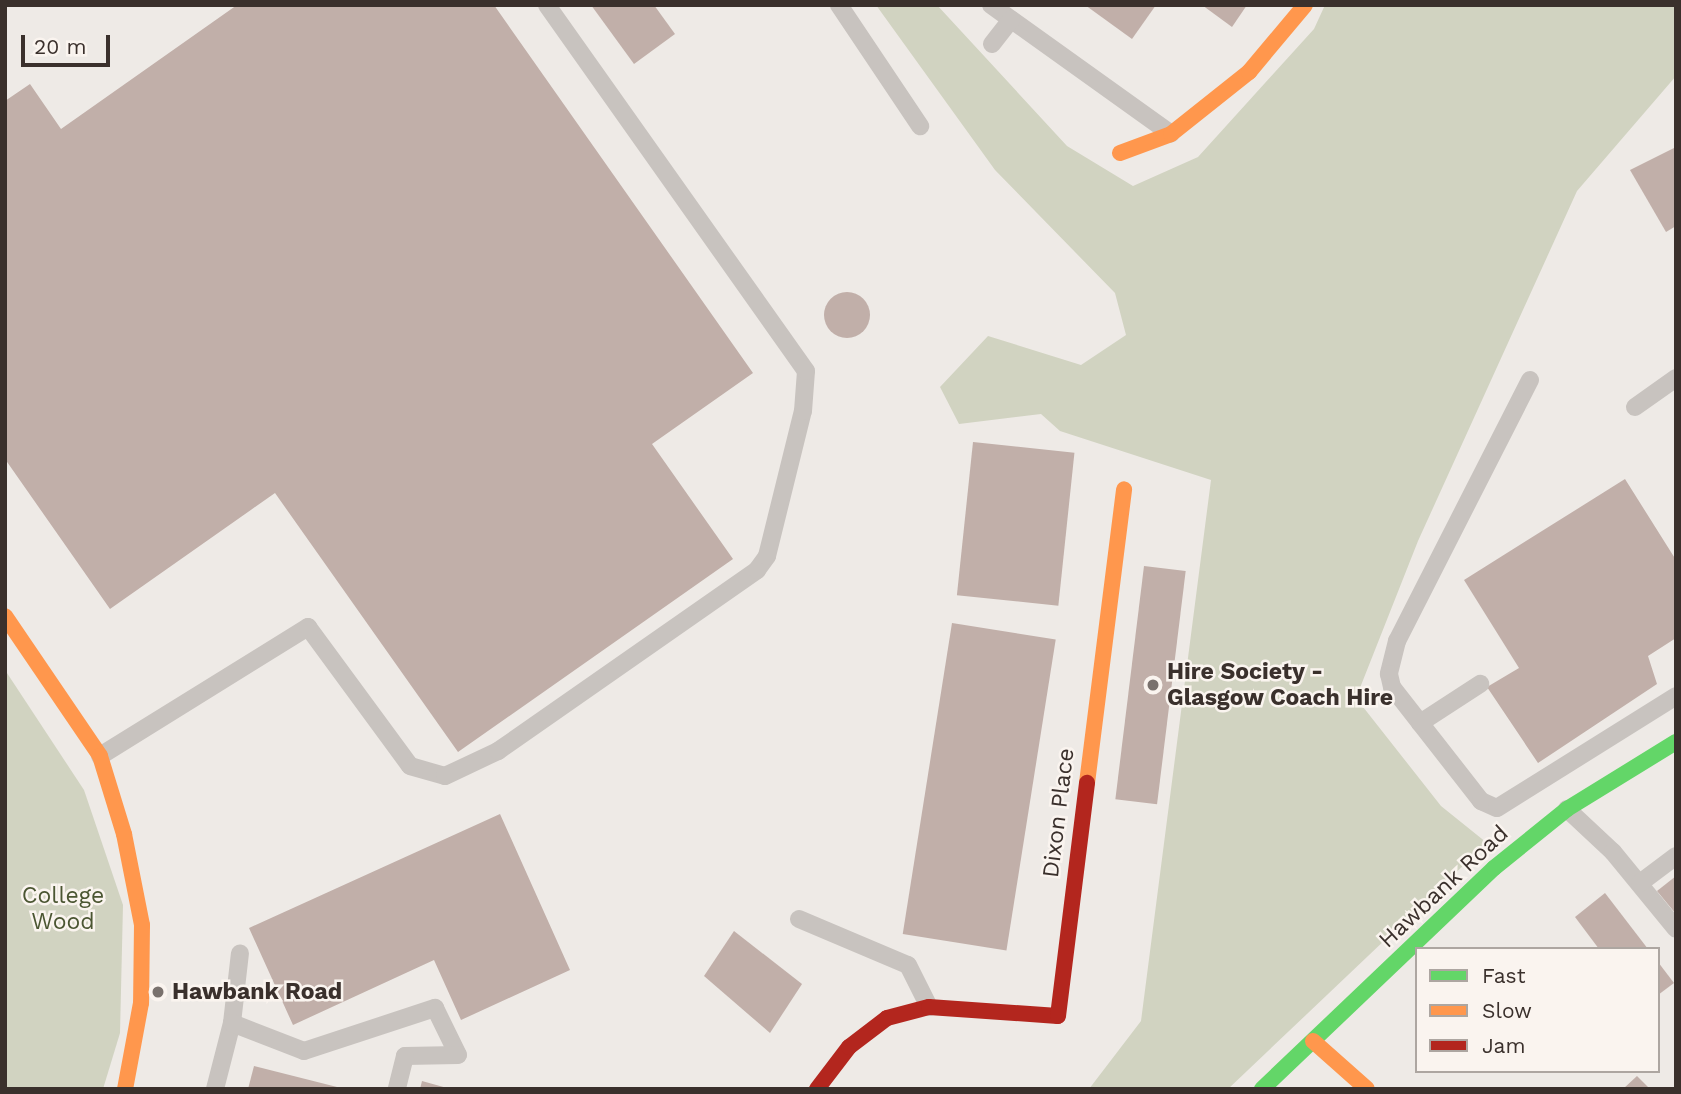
<!DOCTYPE html>
<html>
<head>
<meta charset="utf-8">
<style>
  body { margin:0 }
  #map { position:relative; width:1681px; height:1094px; overflow:hidden; background:#eeeae6; font-family:"Work Sans",sans-serif }
  div>[style] { position:absolute }
  .green>* { inset:0; background:#d1d3c1 }
  .building>* { inset:0; background:#c1afa9; transform-origin:0 0 }
  .round { border-radius:50% }
  .lane>* { height:18px; margin:-9px; padding:0 9px; transform-origin:9px; border-radius:9px; background:#c8c3bf }
  .fast>* { height:16px; margin:-8px; padding:0 8px; transform-origin:8px; border-radius:8px; background:#63d668 }
  .slow>* { height:16px; margin:-8px; padding:0 8px; transform-origin:8px; border-radius:8px; background:#ff974d }
  .jam>* { height:16px; margin:-8px; padding:0 8px; transform-origin:8px; border-radius:8px; background:#b3261e }
  .dots>* { width:19px; height:19px; translate:-50% -50%; box-sizing:border-box; border:4px solid #faf4ef; border-radius:50% }
  span { translate:-50% -50%; white-space:nowrap; text-align:center; line-height:1.15; -webkit-text-stroke:5px #faf4ef; paint-order:stroke }
  .poi-label { font-size:23px; color:#3a302c; font-weight:700 }
  .left { translate:0 -50%; text-align:left }
  .street-label { font-size:23px; color:#3a302c }
  .park-label { font-size:23px; color:#4b5632 }
  .frame { position:absolute; inset:0; border:7px solid #3a302c; pointer-events:none }
  .legend { position:absolute; left:1415px; top:947px; width:245px; height:126px; box-sizing:border-box; background:#faf4ef; border:2px solid #ada6a1; margin:0; padding:9px 12px; list-style:none; font-size:21px; color:#3a302c }
  .legend li { display:flex; align-items:center; gap:14px; height:35px }
  .legend b { width:35px; border:2px solid #ada6a1 }
  .scale { position:absolute; left:21px; top:35px; width:89px; height:32px; box-sizing:border-box; border:4px solid #3a302c; border-top:0; padding-left:9px; font-size:21px; line-height:24px; white-space:nowrap; color:#3a302c; -webkit-text-stroke:5px #faf4ef; paint-order:stroke }
</style>
</head>
<body>
<div id="map">
  <div class="green">
    <i style="clip-path:polygon(876px 5px,937px 5px,1067px 146px,1133px 186px,1198px 157px,1314px 29px,1325px 5px,1676px 5px,1676px 76px,1577px 191px,1418px 541px,1356px 698px,1441px 806px,1487px 843px,1228px 1089px,1089px 1089px,1141px 1021px,1211px 480px,1060px 431px,1041px 414px,959px 424px,940px 387px,988px 336px,1081px 365px,1126px 335px,1115px 293px,995px 170px)"></i>
    <i style="clip-path:polygon(5px 670px,84px 790px,123px 905px,120px 1033px,103px 1089px,5px 1089px)"></i>
  </div>
  <div class="building">
    <i style="clip-path:polygon(237px 5px,494px 5px,753px 373px,652px 444px,733px 559px,458px 752px,275px 493px,110px 609px,5px 459px,5px 101px,30px 84px,61px 129px)"></i>
    <i style="clip-path:polygon(591px 5px,654px 5px,675px 34px,634px 64px)"></i>
    <i style="clip-path:polygon(1085px 5px,1156px 5px,1132px 39px)"></i>
    <i style="clip-path:polygon(1202px 5px,1247px 5px,1232px 27px)"></i>
    <i style="clip-path:polygon(1676px 147px,1676px 226px,1666px 232px,1630px 170px)"></i>
    <i class="round" style="left:824px;top:292px;width:46px;height:46px"></i>
    <i style="left:973px;top:442px;width:102px;height:154px;rotate:6deg"></i>
    <i style="clip-path:polygon(1625px 479px,1676px 560px,1676px 638px,1648px 656px,1657px 684px,1538px 763px,1487px 687px,1519px 668px,1464px 580px)"></i>
    <i style="left:1144px;top:566px;width:42px;height:235px;rotate:7deg"></i>
    <i style="left:952px;top:623px;width:105px;height:315px;rotate:9deg"></i>
    <i style="clip-path:polygon(500px 814px,570px 970px,461px 1020px,434px 960px,293px 1025px,249px 928px)"></i>
    <i style="clip-path:polygon(1676px 876px,1676px 914px,1657px 891px)"></i>
    <i style="clip-path:polygon(1605px 893px,1648px 949px,1599px 949px,1575px 917px)"></i>
    <i style="clip-path:polygon(734px 931px,802px 984px,770px 1033px,704px 976px)"></i>
    <i style="clip-path:polygon(1658px 962px,1674px 983px,1658px 995px)"></i>
    <i style="clip-path:polygon(254px 1066px,341px 1088px,341px 1089px,248px 1089px)"></i>
    <i style="clip-path:polygon(1637px 1076px,1650px 1089px,1623px 1089px)"></i>
    <i style="clip-path:polygon(422px 1081px,447px 1088px,447px 1089px,420px 1089px)"></i>
  </div>
  <div class="lane">
    <i style="left:839px;top:5px;width:146px;rotate:56.2deg"></i>
    <i style="left:991px;top:5px;width:221px;rotate:35.6deg"></i>
    <i style="left:992px;top:44px;width:31px;rotate:-52deg"></i>
    <i style="left:1530px;top:380px;width:293px;rotate:117deg"></i>
    <i style="left:1397px;top:641px;width:34px;rotate:104deg"></i>
    <i style="left:1389px;top:674px;width:13px;rotate:77deg"></i>
    <i style="left:1392px;top:687px;width:145px;rotate:52deg"></i>
    <i style="left:1481px;top:801px;width:17px;rotate:24deg"></i>
    <i style="left:1497px;top:808px;width:211px;rotate:-32deg"></i>
    <i style="left:1635px;top:407px;width:50px;rotate:-35.3deg"></i>
    <i style="left:1420px;top:723px;width:72px;rotate:-33deg"></i>
    <i style="left:100px;top:756px;width:245px;rotate:-31.8deg"></i>
    <i style="left:308px;top:627px;width:172px;rotate:53.7deg"></i>
    <i style="left:410px;top:766px;width:36px;rotate:16deg"></i>
    <i style="left:445px;top:776px;width:59px;rotate:-25.3deg"></i>
    <i style="left:498px;top:751px;width:316px;rotate:-34.9deg"></i>
    <i style="left:757px;top:570px;width:17px;rotate:-54deg"></i>
    <i style="left:767px;top:556px;width:149px;rotate:-76.1deg"></i>
    <i style="left:803px;top:411px;width:40px;rotate:-85.7deg"></i>
    <i style="left:806px;top:371px;width:448px;rotate:-125.3deg"></i>
    <i style="left:1567px;top:809px;width:63px;rotate:43.1deg"></i>
    <i style="left:1613px;top:852px;width:99px;rotate:50.7deg"></i>
    <i style="left:1640px;top:883px;width:45px;rotate:-36.9deg"></i>
    <i style="left:799px;top:919px;width:118px;rotate:22.9deg"></i>
    <i style="left:908px;top:965px;width:47px;rotate:63.4deg"></i>
    <i style="left:232px;top:1023px;width:70px;rotate:-83.5deg"></i>
    <i style="left:215px;top:1089px;width:68px;rotate:-75.6deg"></i>
    <i style="left:232px;top:1023px;width:77px;rotate:21.3deg"></i>
    <i style="left:304px;top:1051px;width:138px;rotate:-18.2deg"></i>
    <i style="left:435px;top:1008px;width:52px;rotate:63.9deg"></i>
    <i style="left:458px;top:1055px;width:53px;rotate:178.9deg"></i>
    <i style="left:405px;top:1056px;width:34px;rotate:104deg"></i>
  </div>
  <div class="fast">
    <i style="left:1262px;top:1089px;width:320px;rotate:-43.6deg"></i>
    <i style="left:1494px;top:868px;width:94px;rotate:-38.9deg"></i>
    <i style="left:1567px;top:809px;width:128px;rotate:-31.6deg"></i>
  </div>
  <div class="slow">
    <i style="left:1120px;top:153px;width:54px;rotate:-20.4deg"></i>
    <i style="left:1171px;top:134px;width:100px;rotate:-38.5deg"></i>
    <i style="left:1249px;top:72px;width:87px;rotate:-50.1deg"></i>
    <i style="left:5px;top:616px;width:169px;rotate:55.8deg"></i>
    <i style="left:100px;top:756px;width:82px;rotate:72.9deg"></i>
    <i style="left:124px;top:834px;width:93px;rotate:78.8deg"></i>
    <i style="left:142px;top:925px;width:78px;rotate:90.7deg"></i>
    <i style="left:141px;top:1003px;width:87px;rotate:100.5deg"></i>
    <i style="left:1087px;top:783px;width:296px;rotate:-82.8deg"></i>
    <i style="left:1313px;top:1041px;width:72px;rotate:41.6deg"></i>
  </div>
  <div class="jam">
    <i style="left:817px;top:1089px;width:53px;rotate:-52.7deg"></i>
    <i style="left:849px;top:1047px;width:48px;rotate:-37.3deg"></i>
    <i style="left:887px;top:1018px;width:43px;rotate:-14.7deg"></i>
    <i style="left:929px;top:1007px;width:129px;rotate:4deg"></i>
    <i style="left:1058px;top:1016px;width:235px;rotate:-82.9deg"></i>
  </div>
  <div class="dots">
    <i style="left:1153px;top:685px;background:#79716d"></i>
    <i style="left:158px;top:992px;background:#79716d"></i>
  </div>
  <div class="poi-label">
    <span class="left" style="left:1167px;top:685px">Hire Society -<br>Glasgow Coach Hire</span>
    <span class="left" style="left:172px;top:992px">Hawbank Road</span>
  </div>
  <div class="street-label">
    <span style="left:1059px;top:813px;rotate:-83deg">Dixon Place</span>
    <span style="left:1444px;top:887px;rotate:-43deg">Hawbank Road</span>
  </div>
  <div class="park-label">
    <span style="left:63px;top:909px">College<br>Wood</span>
  </div>
  <div class="frame"></div>
  <ul class="legend">
  <li><b style="height:9px;background:#63d668"></b>Fast</li>
  <li><b style="height:9px;background:#ff974d"></b>Slow</li>
  <li><b style="height:9px;background:#b3261e"></b>Jam</li>
  </ul>
  <div class="scale">20 m</div>
</div>
</body>
</html>
